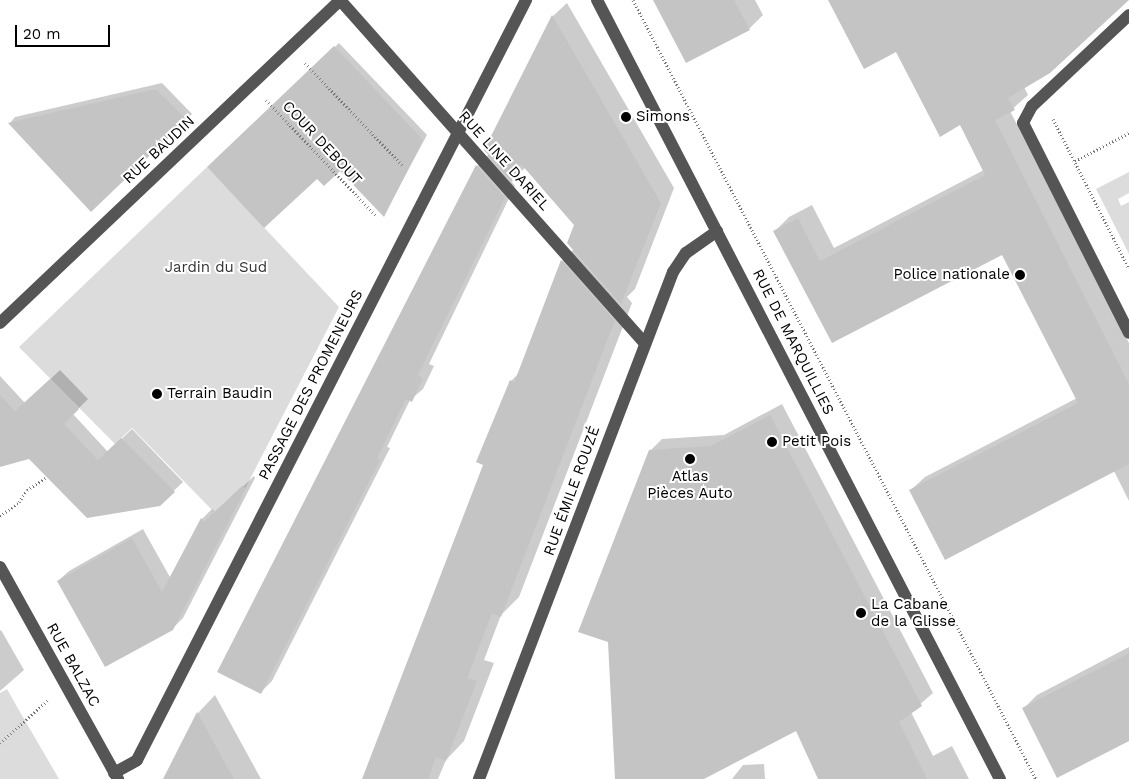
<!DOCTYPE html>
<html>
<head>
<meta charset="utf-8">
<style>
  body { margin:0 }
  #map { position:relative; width:1129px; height:779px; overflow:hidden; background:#fff; font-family:"Work Sans",sans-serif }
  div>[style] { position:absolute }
  .green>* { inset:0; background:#dcdcdc }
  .shadow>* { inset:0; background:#0003 }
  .building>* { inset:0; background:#c4c4c4 }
  .path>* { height:3px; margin-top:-1.5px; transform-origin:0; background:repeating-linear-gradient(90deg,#777 0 1px,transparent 0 3.5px) }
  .minor>* { height:12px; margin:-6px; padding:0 6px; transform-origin:6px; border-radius:6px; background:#555 }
  .dots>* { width:14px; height:14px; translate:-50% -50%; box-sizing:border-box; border:2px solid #fff; border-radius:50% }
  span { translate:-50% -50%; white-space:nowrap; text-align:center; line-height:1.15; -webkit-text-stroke:4px #fff; paint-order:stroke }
  .poi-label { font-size:15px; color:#000 }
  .left { translate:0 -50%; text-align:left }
  .right { translate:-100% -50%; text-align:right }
  .street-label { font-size:15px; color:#000 }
  .park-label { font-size:15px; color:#333 }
  .scale { position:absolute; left:15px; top:25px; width:95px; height:22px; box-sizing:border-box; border:2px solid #000; border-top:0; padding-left:6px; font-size:15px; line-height:18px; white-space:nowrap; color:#000; -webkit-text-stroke:4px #fff; paint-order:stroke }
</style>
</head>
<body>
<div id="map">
  <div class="green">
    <i style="clip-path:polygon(207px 167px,339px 307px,235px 508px,214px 512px,132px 428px,115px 444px,19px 347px)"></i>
    <i style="clip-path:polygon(1129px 172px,1129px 193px,1118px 199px,1121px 206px,1129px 202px,1129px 254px,1096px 189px)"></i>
    <i style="clip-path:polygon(7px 689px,20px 712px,59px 779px,0 779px,0 693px)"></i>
  </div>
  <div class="shadow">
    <i style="clip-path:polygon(655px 0,755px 0,763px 15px,749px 29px)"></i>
    <i style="clip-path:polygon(829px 0,1128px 0,1024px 87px,1028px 95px,1010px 111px,1129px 343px,1129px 501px,1114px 471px,911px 490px,925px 477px,1077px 398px,1002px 253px,832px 341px,775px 231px,789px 217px,812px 205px,834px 248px,984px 170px,961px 123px,897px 51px)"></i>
    <i style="clip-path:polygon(567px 3px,674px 188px,635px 289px,627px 297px,632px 303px,519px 597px,501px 615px,484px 660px,494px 663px,464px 741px,446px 760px,438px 779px,364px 779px,485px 464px,511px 381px,519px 373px,562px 261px,574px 249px,576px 224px,526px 167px,511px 181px,515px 186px,429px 364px,434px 366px,423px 389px,410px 400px,387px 447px,390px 448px,272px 681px,261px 692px,219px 672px,477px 166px,489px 154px,485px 149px,553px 16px)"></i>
    <i style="clip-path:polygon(339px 43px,427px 135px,384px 215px,340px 169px,209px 167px)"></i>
    <i style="clip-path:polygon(162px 83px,192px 114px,91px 210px,10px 123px,15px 117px)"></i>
    <i style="clip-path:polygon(60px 370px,88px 399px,73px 414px,108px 452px,132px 429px,183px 482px,159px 505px,29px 457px,0 466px,0 376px,25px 403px)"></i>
    <i style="clip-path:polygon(782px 404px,933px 693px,911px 712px,933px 756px,952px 746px,969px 779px,875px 779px,797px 730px,701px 779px,616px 779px,650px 451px,662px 439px,724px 435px)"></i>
    <i style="clip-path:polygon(254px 476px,255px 478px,183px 618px,172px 629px,58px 581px,69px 571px,143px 529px,171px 579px,202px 519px,212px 509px,216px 513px)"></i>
    <i style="clip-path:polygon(1px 630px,24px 670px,0 691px,0 631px)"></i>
    <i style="clip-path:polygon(1129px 647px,1129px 739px,1023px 709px,1037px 695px)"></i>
    <i style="clip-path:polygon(215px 695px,261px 779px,164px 779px,198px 713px)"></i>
    <i style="clip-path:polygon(764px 764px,765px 779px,732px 779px,743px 765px)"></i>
  </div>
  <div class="building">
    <i style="clip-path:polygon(653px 0,734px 0,750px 30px,686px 63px)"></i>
    <i style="clip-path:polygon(828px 0,1129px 0,1050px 73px,1008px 98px,1015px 110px,995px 120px,1129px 384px,1129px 464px,945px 560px,909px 490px,1078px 403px,1002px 255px,832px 343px,773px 231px,798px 218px,820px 261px,985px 175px,960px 125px,940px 137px,896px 52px,864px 69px)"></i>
    <i style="clip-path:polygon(552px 15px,661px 203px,621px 304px,567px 243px,574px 225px,521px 164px,512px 182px,484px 150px)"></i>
    <i style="clip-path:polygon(334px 46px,423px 140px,384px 217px,340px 171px,324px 186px,317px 179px,264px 228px,207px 167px)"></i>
    <i style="clip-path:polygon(151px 90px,157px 90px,187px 120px,91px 212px,8px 123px)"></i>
    <i style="clip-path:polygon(476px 165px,505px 198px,418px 375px,423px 378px,412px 402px,406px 399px,377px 458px,380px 460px,261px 694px,217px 672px)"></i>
    <i style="clip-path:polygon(561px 260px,615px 321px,607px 341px,501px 617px,492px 613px,467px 678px,477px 681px,446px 761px,436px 757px,428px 779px,362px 779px,483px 465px,476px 462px,510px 380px,514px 383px)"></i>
    <i style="clip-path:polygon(50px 379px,79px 409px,64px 424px,98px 460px,121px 438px,175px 492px,160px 506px,87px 518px,29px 459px,0 467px,0 395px,15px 411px)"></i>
    <i style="clip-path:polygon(770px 415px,922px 706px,899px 722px,927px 779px,818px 779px,796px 731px,704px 779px,615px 779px,608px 642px,578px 632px,649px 450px,711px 446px)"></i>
    <i style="clip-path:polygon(242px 486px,246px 488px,173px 630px,105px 667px,57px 581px,132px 538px,162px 592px,201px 518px,204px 522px)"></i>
    <i style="clip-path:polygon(1129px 653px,1129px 741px,1057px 778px,1022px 708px)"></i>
    <i style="clip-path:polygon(197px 712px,234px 779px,163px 779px)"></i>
  </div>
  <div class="path">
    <i style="left:633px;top:0;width:877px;rotate:62.65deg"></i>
    <i style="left:305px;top:63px;width:141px;rotate:46.4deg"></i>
    <i style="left:266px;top:100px;width:160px;rotate:46.5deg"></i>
    <i style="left:1053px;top:119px;width:168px;rotate:63.1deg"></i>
    <i style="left:1075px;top:161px;width:61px;rotate:-27.4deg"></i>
    <i style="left:0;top:516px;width:24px;rotate:-36deg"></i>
    <i style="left:19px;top:502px;width:14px;rotate:-56deg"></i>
    <i style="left:27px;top:490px;width:24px;rotate:-33deg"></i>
    <i style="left:0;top:743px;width:64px;rotate:-41.9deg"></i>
  </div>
  <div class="minor">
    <i style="left:340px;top:0;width:459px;rotate:48.4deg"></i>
    <i style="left:597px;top:0;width:877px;rotate:62.65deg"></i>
    <i style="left:1129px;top:15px;width:133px;rotate:136.8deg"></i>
    <i style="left:1032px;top:106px;width:19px;rotate:118deg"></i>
    <i style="left:1023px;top:123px;width:235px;rotate:63.2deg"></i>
    <i style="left:0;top:323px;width:469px;rotate:-43.5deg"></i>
    <i style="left:0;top:567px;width:243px;rotate:60.9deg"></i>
    <i style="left:114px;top:773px;width:26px;rotate:-29deg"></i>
    <i style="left:137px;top:760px;width:854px;rotate:-62.89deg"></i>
    <i style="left:479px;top:779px;width:543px;rotate:-69.06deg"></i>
    <i style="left:673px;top:272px;width:23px;rotate:-56deg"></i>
    <i style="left:686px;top:253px;width:38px;rotate:-35deg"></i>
  </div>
  <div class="dots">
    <i style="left:626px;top:117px;background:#000"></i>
    <i style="left:1020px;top:275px;background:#000"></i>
    <i style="left:157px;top:394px;background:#000"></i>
    <i style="left:772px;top:442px;background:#000"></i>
    <i style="left:690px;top:459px;background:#000"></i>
    <i style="left:861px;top:613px;background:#000"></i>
  </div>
  <div class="poi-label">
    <span class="left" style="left:636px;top:117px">Simons</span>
    <span class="right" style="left:1010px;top:275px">Police nationale</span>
    <span class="left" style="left:167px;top:394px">Terrain Baudin</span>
    <span class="left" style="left:782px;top:442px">Petit Pois</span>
    <span style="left:690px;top:485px">Atlas<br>Pièces Auto</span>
    <span class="left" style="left:871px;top:613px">La Cabane<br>de la Glisse</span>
  </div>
  <div class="street-label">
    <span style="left:322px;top:143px;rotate:47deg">COUR DEBOUT</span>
    <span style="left:159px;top:150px;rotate:-43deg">RUE BAUDIN</span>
    <span style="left:504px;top:161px;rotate:48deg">RUE LINE DARIEL</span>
    <span style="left:793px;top:342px;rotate:63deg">RUE DE MARQUILLIES</span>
    <span style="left:311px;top:385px;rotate:-63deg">PASSAGE DES PROMENEURS</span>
    <span style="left:572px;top:491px;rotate:-70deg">RUE ÉMILE ROUZÉ</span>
    <span style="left:73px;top:665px;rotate:61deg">RUE BALZAC</span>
  </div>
  <div class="park-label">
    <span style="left:216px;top:268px">Jardin du Sud</span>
  </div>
  <div class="scale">20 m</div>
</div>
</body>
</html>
